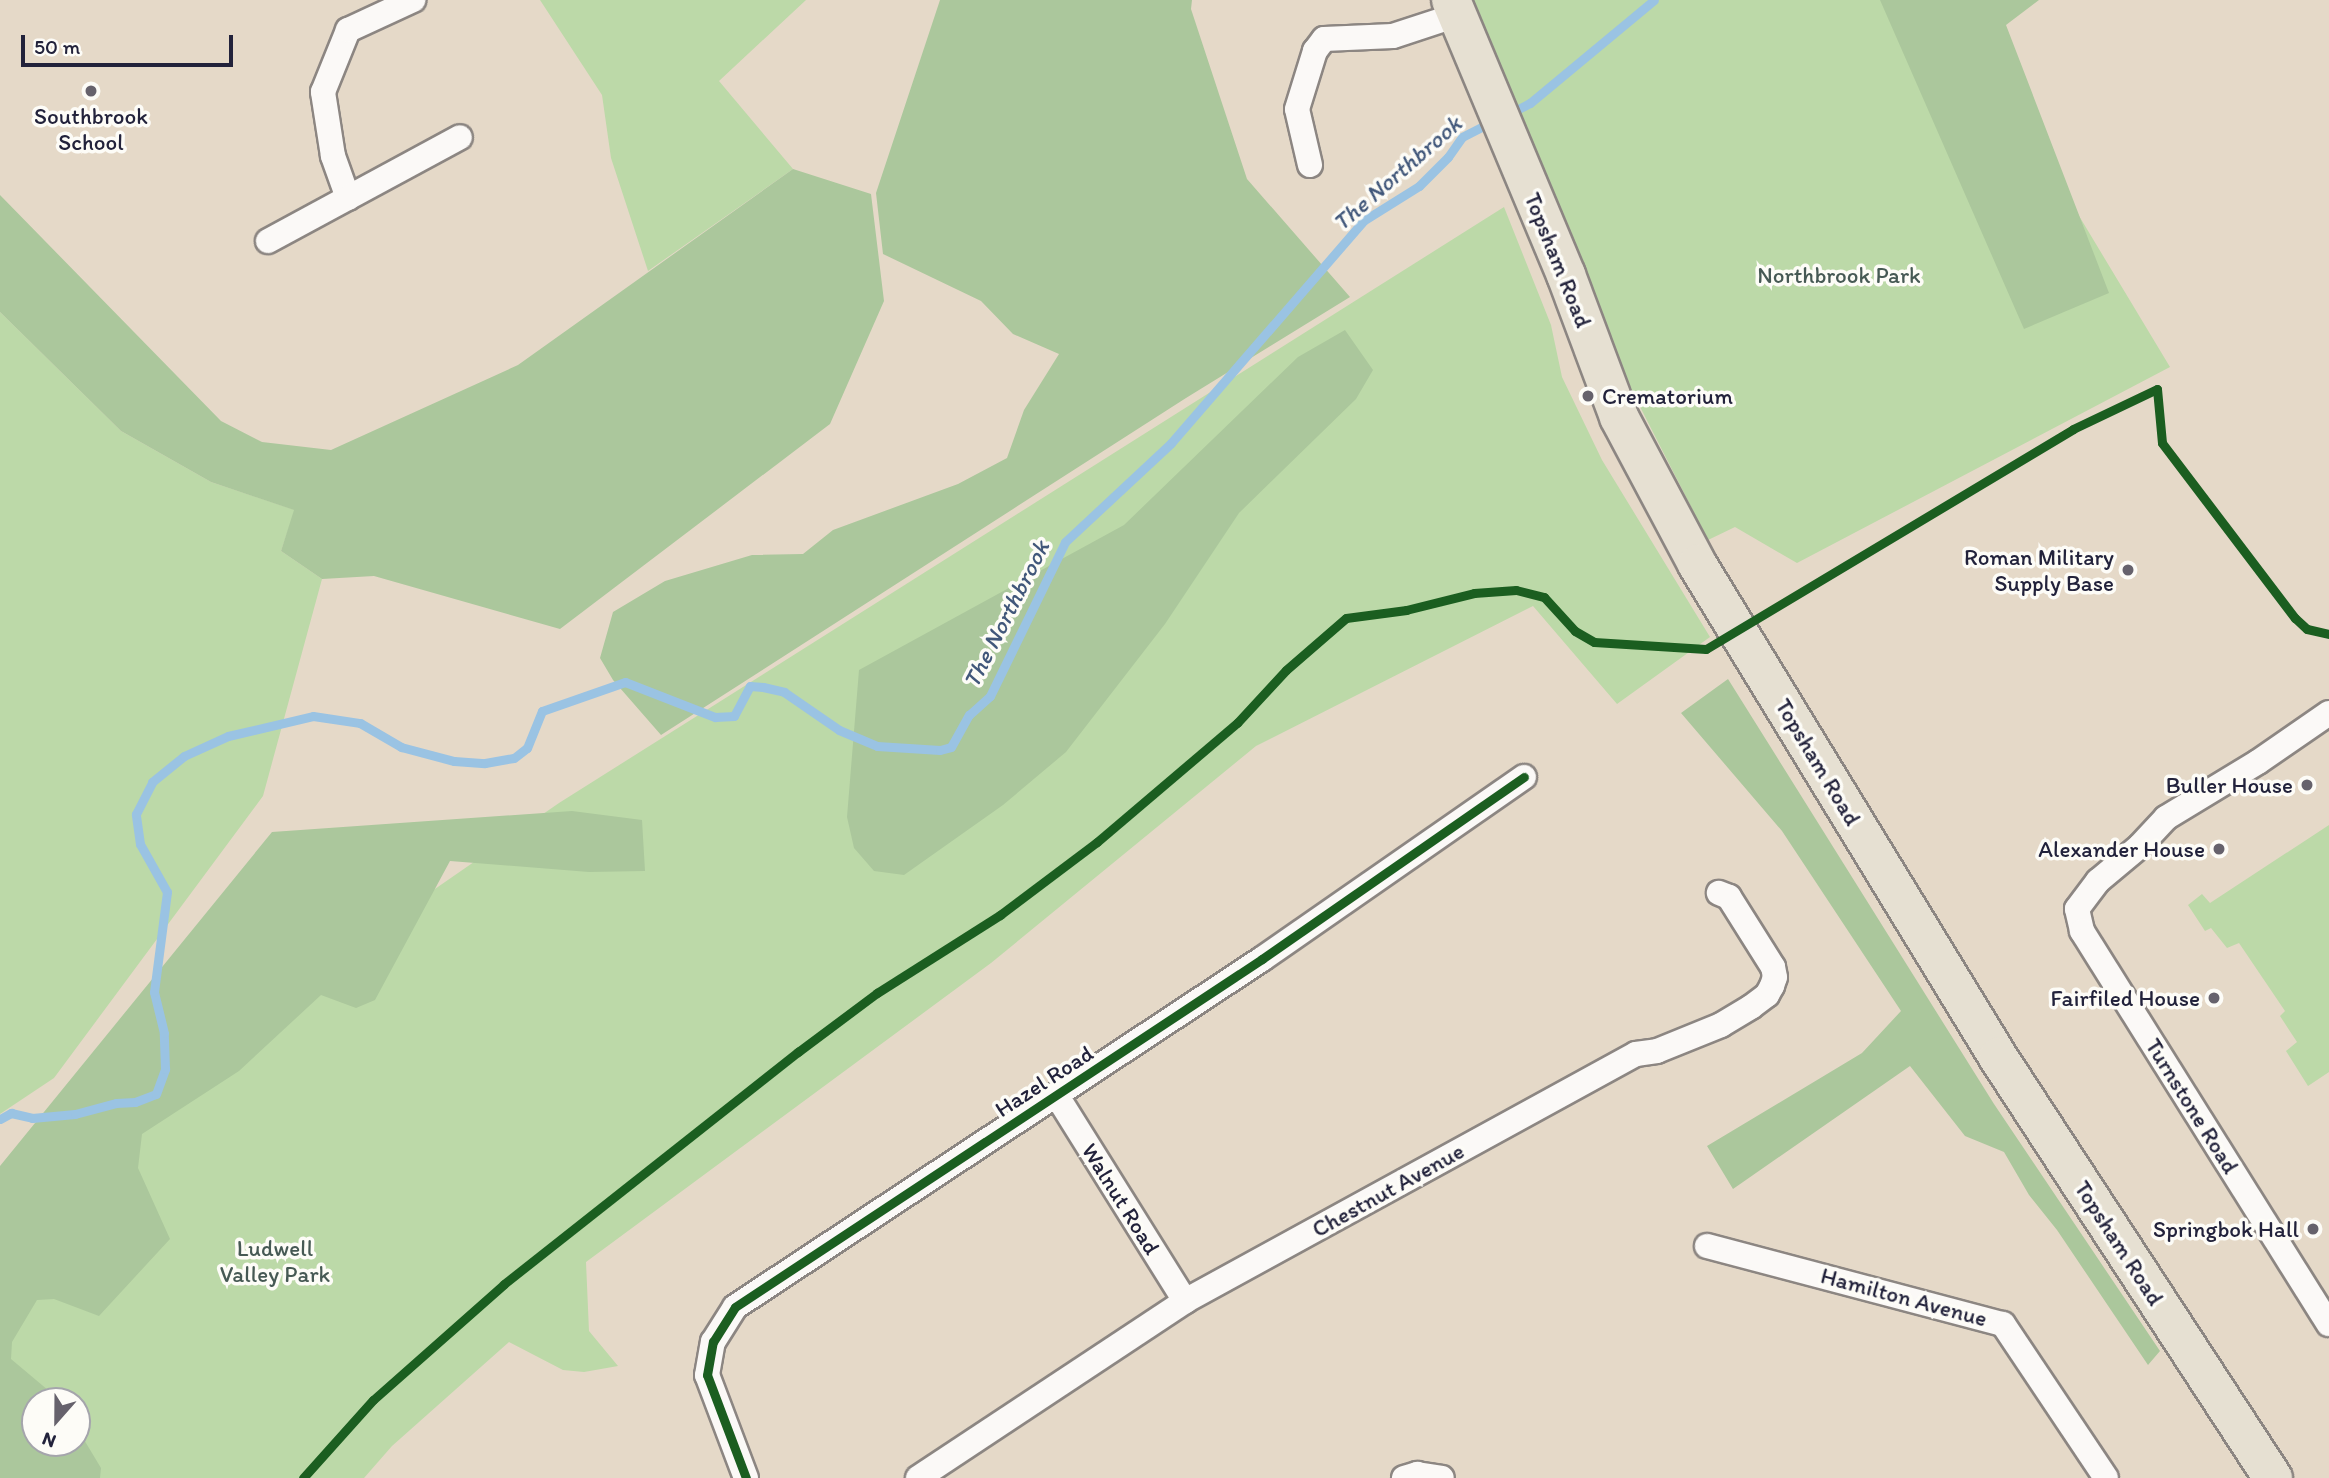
<!DOCTYPE html>
<html>
<head>
<meta charset="utf-8">
<style>
  body { margin:0 }
  #map { position:relative; width:2329px; height:1478px; overflow:hidden; background:#e5d9c8; font-family:Itim,sans-serif }
  div>[style] { position:absolute }
  .green>* { inset:0; background:#bcd9a8 }
  .forest>* { inset:0; background:#abc79c }
  .stream>* { height:9px; margin:-4.5px; padding:0 4.5px; transform-origin:4.5px; border-radius:4.5px; background:#9ac3e3 }
  .roads { filter:drop-shadow(2px 0 #8c8682) drop-shadow(-2px 0 #8c8682) drop-shadow(0 2px #8c8682) drop-shadow(0 -2px #8c8682) }
  .minor>* { height:24px; margin:-12px; padding:0 12px; transform-origin:12px; border-radius:12px; background:#fbf9f7 }
  .primary>* { height:38px; margin:-19px; padding:0 19px; transform-origin:19px; border-radius:19px; background:#e6e0d2 }
  .cycleway>* { height:9px; margin:-4.5px; padding:0 4.5px; transform-origin:4.5px; border-radius:4.5px; background:#1b5e20 }
  .dots>* { width:19px; height:19px; translate:-50% -50%; box-sizing:border-box; border:4px solid #fdfcf7; border-radius:50% }
  span { translate:-50% -50%; white-space:nowrap; text-align:center; line-height:1.15; -webkit-text-stroke:7px #fdfcf7; paint-order:stroke }
  .poi-label { font-size:23px; color:#22223b }
  .left { translate:0 -50%; text-align:left }
  .right { translate:-100% -50%; text-align:right }
  .street-label { font-size:23px; color:#22223b }
  .park-label { font-size:23px; color:#465954 }
  .water-label { font-size:24px; color:#41577a; font-style:italic }
  .north { position:absolute; left:21px; top:1387px; width:70px; height:70px; box-sizing:border-box; background:#fdfcf7; border:2px solid #a5a5ac; border-radius:50%; rotate:201deg; font-size:19px; font-weight:700; line-height:28px; text-align:center; color:#22223b }
  .north::after { content:''; display:block; margin:auto; width:24px; height:32px; background:#66626c; clip-path:polygon(50% 0,100% 100%,50% 72%,0 100%) }
  .scale { position:absolute; left:21px; top:35px; width:212px; height:32px; box-sizing:border-box; border:4px solid #22223b; border-top:0; padding-left:9px; font-size:21px; line-height:24px; white-space:nowrap; color:#22223b; -webkit-text-stroke:5px #fdfcf7; paint-order:stroke }
</style>
</head>
<body>
<div id="map">
  <div class="green">
    <i style="clip-path:polygon(540px 0,806px 0,719px 81px,793px 169px,648px 271px,611px 158px,602px 95px)"></i>
    <i style="clip-path:polygon(1473px 0,1949px 0,2170px 367px,1797px 563px,1735px 527px,1708px 540px,1633px 393px)"></i>
    <i style="clip-path:polygon(evenodd,1504px 207px,1551px 325px,1562px 377px,1602px 460px,1710px 637px,1617px 704px,1533px 606px,1256px 746px,991px 963px,586px 1262px,589px 1331px,618px 1366px,584px 1372px,563px 1370px,509px 1342px,392px 1446px,364px 1478px,0 1478px,0 1193px,16px 1179px,559px 803px,1504px 207px,35px 1401px,77px 1401px,77px 1443px,35px 1443px,35px 1401px)"></i>
    <i style="clip-path:polygon(0 312px,121px 431px,211px 482px,295px 510px,281px 551px,322px 579px,263px 796px,54px 1078px,0 1114px)"></i>
    <i style="clip-path:polygon(2329px 825px,2329px 1072px,2308px 1086px,2286px 1051px,2297px 1042px,2280px 1016px,2285px 1011px,2239px 943px,2227px 948px,2211px 928px,2205px 931px,2188px 905px,2202px 894px,2210px 903px)"></i>
  </div>
  <div class="forest">
    <i style="clip-path:polygon(940px 0,1192px 0,1191px 9px,1247px 179px,1350px 297px,1186px 398px,661px 735px,613px 680px,600px 658px,613px 612px,665px 581px,752px 555px,803px 554px,833px 530px,958px 484px,1007px 458px,1024px 410px,1059px 354px,1013px 334px,981px 301px,883px 254px,876px 193px)"></i>
    <i style="clip-path:polygon(1880px 0,2039px 0,2006px 25px,2109px 293px,2024px 329px)"></i>
    <i style="clip-path:polygon(793px 169px,871px 194px,884px 301px,830px 424px,560px 629px,374px 576px,322px 579px,281px 551px,294px 510px,211px 482px,121px 431px,0 312px,0 195px,221px 421px,262px 442px,331px 450px,518px 365px)"></i>
    <i style="clip-path:polygon(1345px 330px,1373px 370px,1356px 399px,1239px 513px,1165px 624px,1066px 752px,1003px 805px,904px 875px,874px 871px,854px 848px,847px 817px,859px 670px,1124px 525px,1298px 357px)"></i>
    <i style="clip-path:polygon(1728px 679px,1994px 1104px,2160px 1351px,2148px 1365px,2057px 1230px,2029px 1195px,2004px 1152px,1965px 1136px,1910px 1066px,1733px 1189px,1707px 1146px,1862px 1053px,1901px 1011px,1782px 831px,1681px 713px)"></i>
    <i style="clip-path:polygon(572px 811px,642px 820px,645px 871px,589px 872px,450px 861px,375px 1000px,356px 1008px,321px 995px,239px 1071px,142px 1134px,138px 1168px,170px 1239px,99px 1316px,54px 1299px,37px 1300px,12px 1342px,11px 1359px,61px 1401px,35px 1401px,35px 1443px,77px 1443px,77px 1428px,101px 1468px,100px 1478px,0 1478px,0 1166px,272px 832px)"></i>
  </div>
  <div class="stream">
    <i style="left:1509px;top:114px;width:24px;rotate:-28deg"></i>
    <i style="left:1530px;top:103px;width:161px;rotate:-39.7deg"></i>
    <i style="left:0;top:1119px;width:13px;rotate:-29deg"></i>
    <i style="left:11px;top:1113px;width:22px;rotate:13deg"></i>
    <i style="left:32px;top:1118px;width:43px;rotate:-5.3deg"></i>
    <i style="left:75px;top:1114px;width:42px;rotate:-15deg"></i>
    <i style="left:116px;top:1103px;width:19px;rotate:-3deg"></i>
    <i style="left:135px;top:1102px;width:22px;rotate:-21deg"></i>
    <i style="left:156px;top:1094px;width:27px;rotate:-70deg"></i>
    <i style="left:165px;top:1069px;width:36px;rotate:-92deg"></i>
    <i style="left:164px;top:1033px;width:42px;rotate:-103.7deg"></i>
    <i style="left:154px;top:992px;width:101px;rotate:-82.6deg"></i>
    <i style="left:167px;top:892px;width:55px;rotate:-119.4deg"></i>
    <i style="left:140px;top:844px;width:30px;rotate:-98deg"></i>
    <i style="left:136px;top:814px;width:36px;rotate:-63deg"></i>
    <i style="left:152px;top:782px;width:41px;rotate:-39.1deg"></i>
    <i style="left:184px;top:756px;width:48px;rotate:-24.4deg"></i>
    <i style="left:228px;top:736px;width:87px;rotate:-13.2deg"></i>
    <i style="left:313px;top:716px;width:48px;rotate:8.5deg"></i>
    <i style="left:360px;top:723px;width:48px;rotate:30.3deg"></i>
    <i style="left:401px;top:747px;width:55px;rotate:14.8deg"></i>
    <i style="left:454px;top:761px;width:31px;rotate:4deg"></i>
    <i style="left:485px;top:763px;width:29px;rotate:-10deg"></i>
    <i style="left:514px;top:758px;width:16px;rotate:-38deg"></i>
    <i style="left:527px;top:748px;width:40px;rotate:-68deg"></i>
    <i style="left:542px;top:711px;width:88px;rotate:-19.3deg"></i>
    <i style="left:625px;top:682px;width:97px;rotate:21.3deg"></i>
    <i style="left:715px;top:717px;width:19px;rotate:-3deg"></i>
    <i style="left:734px;top:716px;width:34px;rotate:-62deg"></i>
    <i style="left:750px;top:686px;width:13px;rotate:4deg"></i>
    <i style="left:763px;top:687px;width:22px;rotate:13deg"></i>
    <i style="left:784px;top:692px;width:67px;rotate:34.6deg"></i>
    <i style="left:839px;top:730px;width:41px;rotate:22.8deg"></i>
    <i style="left:877px;top:746px;width:63px;rotate:3.6deg"></i>
    <i style="left:940px;top:750px;width:11px;rotate:-15deg"></i>
    <i style="left:951px;top:747px;width:37px;rotate:-61deg"></i>
    <i style="left:969px;top:715px;width:28px;rotate:-42deg"></i>
    <i style="left:990px;top:696px;width:171px;rotate:-64deg"></i>
    <i style="left:1065px;top:542px;width:145px;rotate:-43deg"></i>
    <i style="left:1171px;top:443px;width:294px;rotate:-49.1deg"></i>
    <i style="left:1363px;top:221px;width:66px;rotate:-32deg"></i>
    <i style="left:1419px;top:186px;width:41px;rotate:-45deg"></i>
    <i style="left:1448px;top:157px;width:24px;rotate:-55deg"></i>
    <i style="left:1462px;top:137px;width:35px;rotate:-27deg"></i>
  </div>
  <div class="roads">
    <div class="minor">
      <i style="left:1310px;top:165px;width:57px;rotate:-103.1deg"></i>
      <i style="left:1297px;top:109px;width:61px;rotate:-72.8deg"></i>
      <i style="left:1315px;top:51px;width:15px;rotate:-53deg"></i>
      <i style="left:1324px;top:39px;width:69px;rotate:-2.5deg"></i>
      <i style="left:1393px;top:36px;width:67px;rotate:-18.2deg"></i>
      <i style="left:348px;top:198px;width:45px;rotate:-109.7deg"></i>
      <i style="left:333px;top:156px;width:65px;rotate:-98.9deg"></i>
      <i style="left:323px;top:92px;width:67px;rotate:-68deg"></i>
      <i style="left:348px;top:30px;width:72px;rotate:-24.8deg"></i>
      <i style="left:268px;top:241px;width:218px;rotate:-28.4deg"></i>
      <i style="left:2329px;top:713px;width:86px;rotate:145.4deg"></i>
      <i style="left:2258px;top:762px;width:108px;rotate:148.7deg"></i>
      <i style="left:2166px;top:818px;width:38px;rotate:133deg"></i>
      <i style="left:2140px;top:846px;width:55px;rotate:140.2deg"></i>
      <i style="left:2098px;top:881px;width:35px;rotate:127deg"></i>
      <i style="left:2077px;top:909px;width:23px;rotate:77deg"></i>
      <i style="left:2082px;top:931px;width:464px;rotate:57.9deg"></i>
      <i style="left:1057px;top:1096px;width:242px;rotate:58deg"></i>
      <i style="left:1707px;top:1246px;width:306px;rotate:14.8deg"></i>
      <i style="left:2003px;top:1324px;width:185px;rotate:56.2deg"></i>
      <i style="left:746px;top:1478px;width:110px;rotate:-110.7deg"></i>
      <i style="left:707px;top:1375px;width:34px;rotate:-80deg"></i>
      <i style="left:713px;top:1342px;width:41px;rotate:-57.8deg"></i>
      <i style="left:735px;top:1307px;width:632px;rotate:-33.44deg"></i>
      <i style="left:1262px;top:959px;width:319px;rotate:-34.8deg"></i>
      <i style="left:918px;top:1478px;width:320px;rotate:-33.5deg"></i>
      <i style="left:1185px;top:1301px;width:514px;rotate:-28.71deg"></i>
      <i style="left:1636px;top:1054px;width:21px;rotate:-8deg"></i>
      <i style="left:1657px;top:1051px;width:69px;rotate:-22.1deg"></i>
      <i style="left:1721px;top:1025px;width:35px;rotate:-31deg"></i>
      <i style="left:1751px;top:1007px;width:20px;rotate:-37deg"></i>
      <i style="left:1767px;top:995px;width:10px;rotate:-61deg"></i>
      <i style="left:1772px;top:986px;width:9px;rotate:-72deg"></i>
      <i style="left:1775px;top:977px;width:10px;rotate:-101deg"></i>
      <i style="left:1773px;top:967px;width:83px;rotate:-122.2deg"></i>
      <i style="left:1729px;top:897px;width:11px;rotate:-158deg"></i>
      <i style="left:1404px;top:1478px;width:14px;rotate:-17deg"></i>
      <i style="left:1417px;top:1474px;width:25px;rotate:9deg"></i>
    </div>
    <div class="primary">
      <i style="left:1451px;top:0;width:298px;rotate:67.3deg"></i>
      <i style="left:1566px;top:275px;width:152px;rotate:69.5deg"></i>
      <i style="left:1619px;top:417px;width:166px;rotate:62deg"></i>
      <i style="left:1697px;top:564px;width:578px;rotate:58.59deg"></i>
      <i style="left:1998px;top:1057px;width:503px;rotate:56.85deg"></i>
    </div>
  </div>
  <div class="cycleway">
    <i style="left:303px;top:1478px;width:105px;rotate:-48.1deg"></i>
    <i style="left:373px;top:1400px;width:175px;rotate:-41.5deg"></i>
    <i style="left:504px;top:1284px;width:375px;rotate:-38.3deg"></i>
    <i style="left:798px;top:1052px;width:99px;rotate:-36.8deg"></i>
    <i style="left:877px;top:993px;width:146px;rotate:-32.4deg"></i>
    <i style="left:1000px;top:915px;width:121px;rotate:-37deg"></i>
    <i style="left:1097px;top:842px;width:184px;rotate:-40.4deg"></i>
    <i style="left:1237px;top:723px;width:72px;rotate:-47.2deg"></i>
    <i style="left:1286px;top:670px;width:79px;rotate:-40.9deg"></i>
    <i style="left:1346px;top:618px;width:61px;rotate:-7.6deg"></i>
    <i style="left:1406px;top:610px;width:70px;rotate:-14deg"></i>
    <i style="left:1474px;top:593px;width:42px;rotate:-4.1deg"></i>
    <i style="left:1516px;top:590px;width:29px;rotate:14deg"></i>
    <i style="left:1544px;top:597px;width:46px;rotate:47.6deg"></i>
    <i style="left:1575px;top:631px;width:22px;rotate:30deg"></i>
    <i style="left:1594px;top:642px;width:112px;rotate:3.6deg"></i>
    <i style="left:1706px;top:649px;width:428px;rotate:-30.9deg"></i>
    <i style="left:2073px;top:429px;width:93px;rotate:-25.5deg"></i>
    <i style="left:2157px;top:389px;width:54px;rotate:84.7deg"></i>
    <i style="left:2162px;top:443px;width:220px;rotate:52.8deg"></i>
    <i style="left:2295px;top:618px;width:16px;rotate:43deg"></i>
    <i style="left:2307px;top:629px;width:23px;rotate:13deg"></i>
    <i style="left:746px;top:1478px;width:110px;rotate:-110.7deg"></i>
    <i style="left:707px;top:1375px;width:34px;rotate:-80deg"></i>
    <i style="left:713px;top:1342px;width:41px;rotate:-57.8deg"></i>
    <i style="left:735px;top:1307px;width:632px;rotate:-33.44deg"></i>
    <i style="left:1262px;top:959px;width:319px;rotate:-34.8deg"></i>
  </div>
  <div class="dots">
    <i style="left:91px;top:91px;background:#66626c"></i>
    <i style="left:1588px;top:396px;background:#66626c"></i>
    <i style="left:2128px;top:570px;background:#66626c"></i>
    <i style="left:2307px;top:785px;background:#66626c"></i>
    <i style="left:2219px;top:849px;background:#66626c"></i>
    <i style="left:2214px;top:998px;background:#66626c"></i>
    <i style="left:2313px;top:1229px;background:#66626c"></i>
  </div>
  <div class="poi-label">
    <span style="left:91px;top:129px">Southbrook<br>School</span>
    <span class="left" style="left:1602px;top:396px">Crematorium</span>
    <span class="right" style="left:2114px;top:570px">Roman Military<br>Supply Base</span>
    <span class="right" style="left:2293px;top:785px">Buller House</span>
    <span class="right" style="left:2205px;top:849px">Alexander House</span>
    <span class="right" style="left:2200px;top:998px">Fairfiled House</span>
    <span class="right" style="left:2299px;top:1229px">Springbok Hall</span>
  </div>
  <div class="street-label">
    <span style="left:1558px;top:260px;rotate:68deg">Topsham Road</span>
    <span style="left:1818px;top:762px;rotate:59deg">Topsham Road</span>
    <span style="left:1044px;top:1081px;rotate:-33deg">Hazel Road</span>
    <span style="left:2192px;top:1106px;rotate:58deg">Turnstone Road</span>
    <span style="left:1388px;top:1190px;rotate:-29deg">Chestnut Avenue</span>
    <span style="left:1121px;top:1199px;rotate:58deg">Walnut Road</span>
    <span style="left:2119px;top:1243px;rotate:57deg">Topsham Road</span>
    <span style="left:1904px;top:1297px;rotate:15deg">Hamilton Avenue</span>
  </div>
  <div class="park-label">
    <span style="left:1839px;top:275px">Northbrook Park</span>
    <span style="left:275px;top:1261px">Ludwell<br>Valley Park</span>
  </div>
  <div class="water-label">
    <span style="left:1397px;top:173px;rotate:-41deg">The Northbrook</span>
    <span style="left:1006px;top:614px;rotate:-63deg">The Northbrook</span>
  </div>
  <div class="north">N</div>
  <div class="scale">50 m</div>
</div>
</body>
</html>
